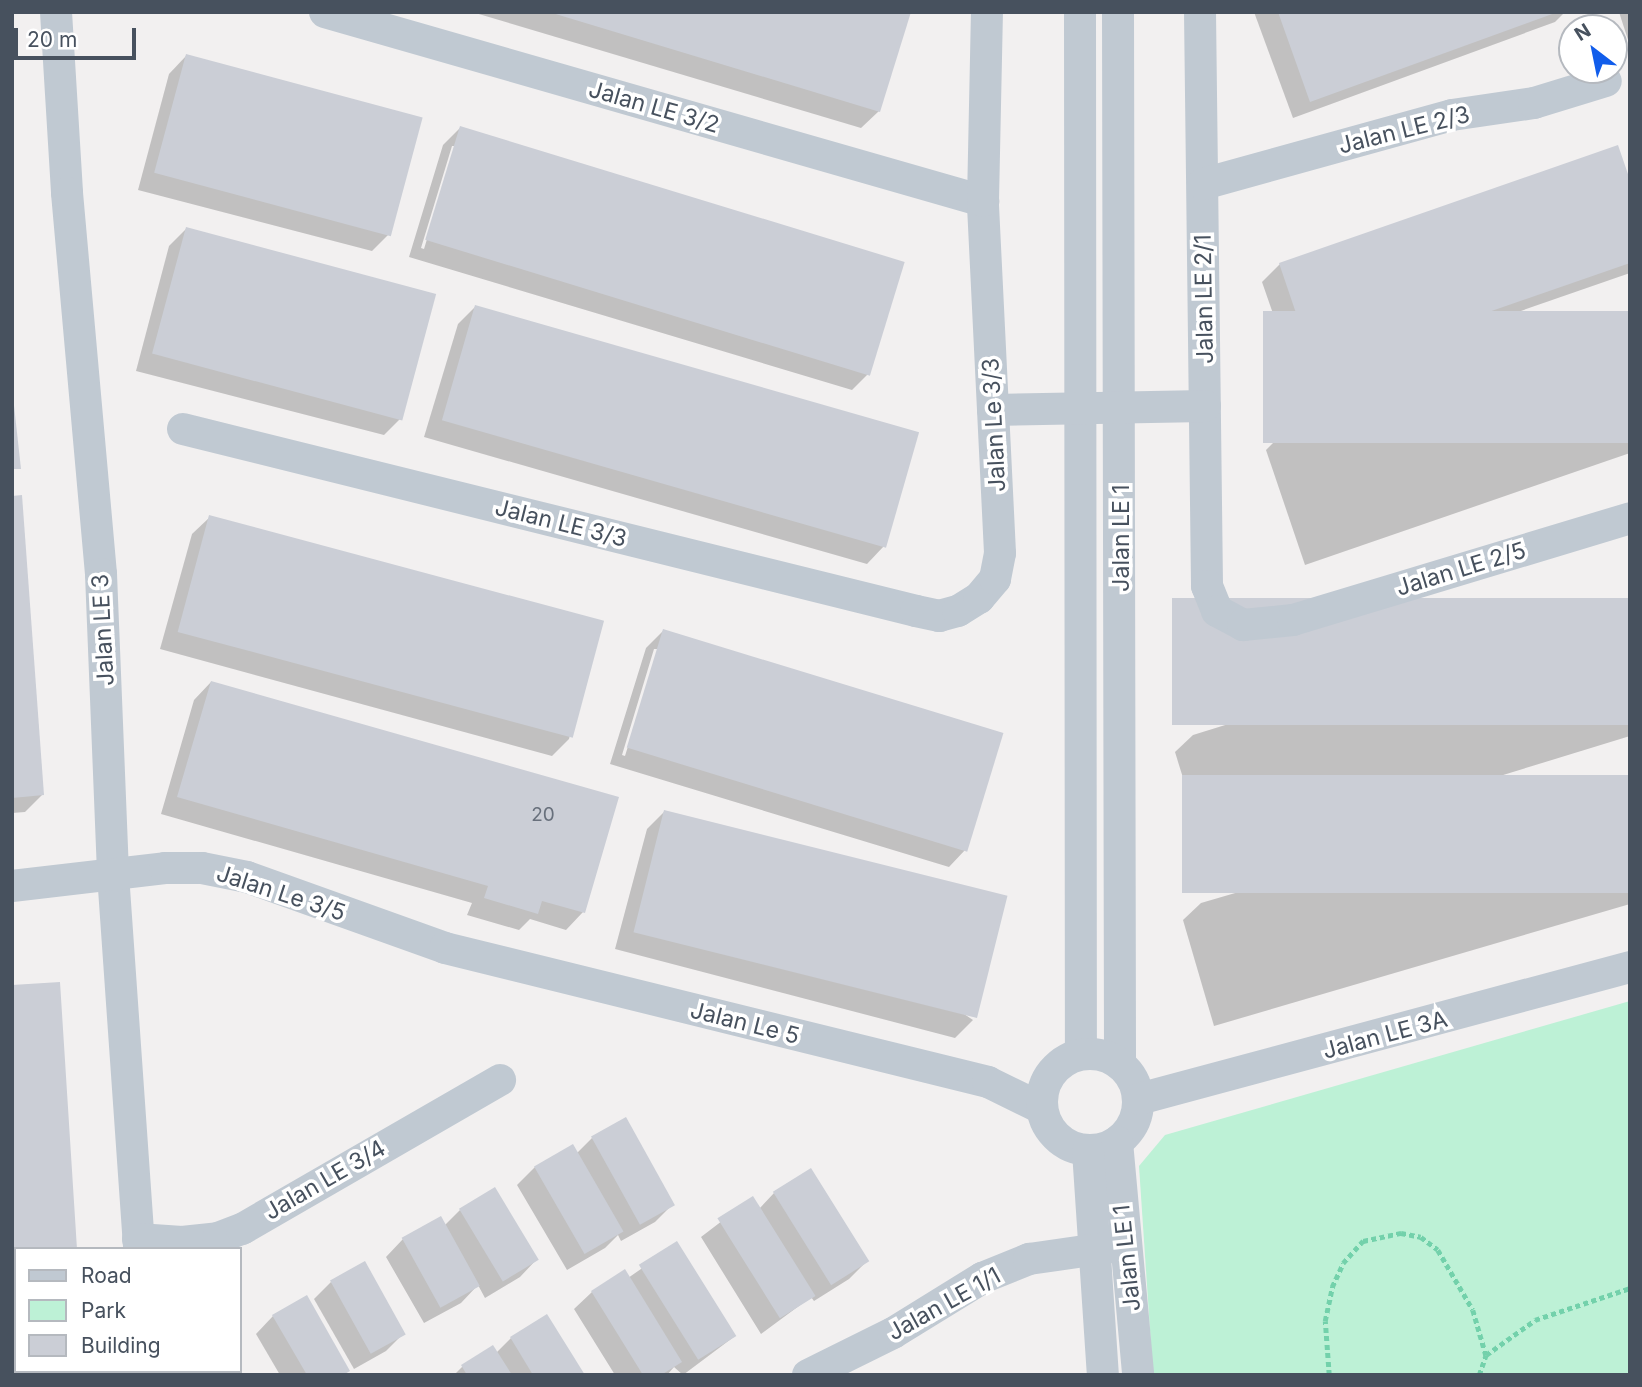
<!DOCTYPE html>
<html>
<head>
<meta charset="utf-8">
<style>
  body { margin:0 }
  #map { position:relative; width:1642px; height:1387px; overflow:hidden; background:#f2f0f0; font-family:Inter,sans-serif }
  div>[style] { position:absolute }
  .green>* { inset:0; background:#bdf1d6 }
  .shadow>* { inset:0; background:#0003 }
  .building>* { inset:0; background:#cbced6; transform-origin:0 0 }
  .path>* { height:4.5px; margin-top:-2.25px; transform-origin:0; background:repeating-linear-gradient(90deg,#73d1ab 0 5px,transparent 0 8.5px) }
  .minor>* { height:32px; margin:-16px; padding:0 16px; transform-origin:16px; border-radius:16px; background:#c0c9d2 }
  .minor>.ring { margin:-16px; padding:0; box-sizing:content-box; background:none; border:32px solid #c0c9d2; border-radius:50% }
  span { translate:-50% -50%; white-space:nowrap; text-align:center; line-height:1.15; -webkit-text-stroke:7px #fff; paint-order:stroke }
  .number-label { font-size:19px; color:#68707c }
  .number-label span { -webkit-text-stroke-width:0 }
  .street-label { font-size:23px; color:#47515e }
  .frame { position:absolute; inset:0; border:14px solid #47515e; pointer-events:none }
  .legend { position:absolute; left:14px; top:1247px; width:228px; height:126px; box-sizing:border-box; background:#fff; border:2px solid #b5b9bf; margin:0; padding:9px 12px; list-style:none; font-size:21px; color:#47515e }
  .legend li { display:flex; align-items:center; gap:14px; height:35px }
  .legend b { width:35px; border:2px solid #b5b9bf }
  .north { position:absolute; left:1558px; top:14px; width:70px; height:70px; box-sizing:border-box; background:#fff; border:2px solid #b5b9bf; border-radius:50%; rotate:328deg; font-size:19px; font-weight:700; line-height:28px; text-align:center; color:#47515e }
  .north::after { content:''; display:block; margin:auto; width:24px; height:32px; background:#115deb; clip-path:polygon(50% 0,100% 100%,50% 72%,0 100%) }
  .scale { position:absolute; left:14px; top:28px; width:122px; height:32px; box-sizing:border-box; border:4px solid #47515e; border-top:0; padding-left:9px; font-size:21px; line-height:24px; white-space:nowrap; color:#47515e; -webkit-text-stroke:5px #fff; paint-order:stroke }
</style>
</head>
<body>
<div id="map">
  <div class="green">
    <i style="clip-path:polygon(1630px 1001px,1630px 1375px,1153px 1375px,1139px 1166px,1165px 1135px)"></i>
  </div>
  <div class="shadow">
    <i style="clip-path:polygon(472px 12px,909px 12px,879px 111px,861px 128px)"></i>
    <i style="clip-path:polygon(1254px 12px,1565px 12px,1555px 22px,1293px 118px)"></i>
    <i style="clip-path:polygon(1619px 12px,1630px 12px,1630px 46px)"></i>
    <i style="clip-path:polygon(186px 56px,389px 234px,372px 251px,138px 190px,169px 74px)"></i>
    <i style="clip-path:polygon(evenodd,460px 128px,870px 372px,852px 390px,409px 257px,443px 145px,460px 128px,452px 146px,455px 146px,424px 249px,421px 248px,452px 146px)"></i>
    <i style="clip-path:polygon(1630px 186px,1630px 273px,1299px 388px,1262px 282px,1280px 264px)"></i>
    <i style="clip-path:polygon(186px 229px,401px 418px,384px 435px,136px 371px,169px 246px)"></i>
    <i style="clip-path:polygon(475px 307px,884px 546px,867px 564px,424px 437px,458px 324px)"></i>
    <i style="clip-path:polygon(1630px 313px,1630px 453px,1305px 565px,1266px 450px,1284px 432px)"></i>
    <i style="clip-path:polygon(12px 497px,42px 795px,25px 812px,12px 813px)"></i>
    <i style="clip-path:polygon(210px 517px,601px 624px,569px 739px,552px 756px,160px 649px,192px 534px)"></i>
    <i style="clip-path:polygon(1630px 600px,1630px 736px,1210px 865px,1175px 752px,1193px 735px)"></i>
    <i style="clip-path:polygon(evenodd,663px 631px,966px 849px,949px 867px,610px 764px,646px 648px,663px 631px,654px 649px,658px 649px,625px 756px,622px 755px,654px 649px)"></i>
    <i style="clip-path:polygon(211px 682px,583px 912px,566px 930px,530px 919px,519px 930px,467px 915px,472px 903px,161px 814px,194px 700px)"></i>
    <i style="clip-path:polygon(1630px 777px,1630px 904px,1214px 1026px,1183px 920px,1201px 903px)"></i>
    <i style="clip-path:polygon(664px 812px,973px 1020px,955px 1038px,615px 949px,647px 829px)"></i>
    <i style="clip-path:polygon(12px 987px,16px 1371px,72px 1371px,69px 1375px,12px 1375px)"></i>
    <i style="clip-path:polygon(592px 1138px,673px 1204px,655px 1222px,621px 1241px,618px 1235px,605px 1248px,567px 1270px,517px 1185px,535px 1167px,573px 1146px,577px 1153px)"></i>
    <i style="clip-path:polygon(774px 1193px,867px 1261px,849px 1279px,814px 1301px,811px 1297px,761px 1334px,701px 1237px,752px 1198px,759px 1209px)"></i>
    <i style="clip-path:polygon(460px 1210px,537px 1259px,520px 1277px,485px 1298px,478px 1285px,461px 1303px,424px 1323px,386px 1257px,403px 1239px,444px 1226px)"></i>
    <i style="clip-path:polygon(677px 1244px,735px 1336px,683px 1375px,674px 1367px,667px 1375px,615px 1375px,574px 1309px,592px 1292px,628px 1278px)"></i>
    <i style="clip-path:polygon(331px 1282px,404px 1333px,386px 1351px,354px 1369px,314px 1299px)"></i>
    <i style="clip-path:polygon(273px 1316px,348px 1370px,344px 1375px,280px 1375px,256px 1334px)"></i>
    <i style="clip-path:polygon(511px 1338px,583px 1375px,454px 1375px,462px 1367px,496px 1353px)"></i>
  </div>
  <div class="building">
    <i style="clip-path:polygon(549px 12px,911px 12px,880px 112px)"></i>
    <i style="clip-path:polygon(1278px 12px,1555px 12px,1555px 13px,1310px 102px)"></i>
    <i style="left:186px;top:54px;width:245px;height:123px;rotate:15deg"></i>
    <i style="left:460px;top:126px;width:465px;height:119px;rotate:17deg"></i>
    <i style="clip-path:polygon(1618px 145px,1630px 180px,1630px 263px,1316px 372px,1279px 263px)"></i>
    <i style="left:186px;top:227px;width:259px;height:131px;rotate:15deg"></i>
    <i style="left:475px;top:305px;width:462px;height:120px;rotate:16deg"></i>
    <i style="left:1630px;top:311px;width:132px;height:367px;rotate:90deg"></i>
    <i style="clip-path:polygon(12px 387px,21px 469px,12px 469px)"></i>
    <i style="clip-path:polygon(22px 495px,44px 795px,12px 798px,12px 496px)"></i>
    <i style="left:209px;top:515px;width:409px;height:121px;rotate:15deg"></i>
    <i style="left:1630px;top:598px;width:127px;height:458px;rotate:90deg"></i>
    <i style="left:663px;top:629px;width:356px;height:124px;rotate:17deg"></i>
    <i style="clip-path:polygon(211px 681px,619px 797px,585px 913px,542px 901px,538px 914px,484px 898px,488px 886px,177px 797px)"></i>
    <i style="left:1630px;top:775px;width:118px;height:448px;rotate:90deg"></i>
    <i style="left:664px;top:810px;width:354px;height:126px;rotate:14deg"></i>
    <i style="clip-path:polygon(60px 982px,77px 1249px,16px 1249px,12px 1367px,12px 985px)"></i>
    <i style="left:626px;top:1117px;width:101px;height:40px;rotate:61deg"></i>
    <i style="left:573px;top:1144px;width:101px;height:45px;rotate:60deg"></i>
    <i style="left:811px;top:1168px;width:110px;height:45px;rotate:58deg"></i>
    <i style="left:495px;top:1187px;width:85px;height:42px;rotate:59deg"></i>
    <i style="left:753px;top:1196px;width:118px;height:42px;rotate:58deg"></i>
    <i style="left:441px;top:1216px;width:80px;height:45px;rotate:61deg"></i>
    <i style="left:677px;top:1241px;width:112px;height:45px;rotate:58deg"></i>
    <i style="left:365px;top:1261px;width:84px;height:40px;rotate:61deg"></i>
    <i style="clip-path:polygon(625px 1269px,682px 1362px,661px 1375px,643px 1375px,591px 1291px)"></i>
    <i style="clip-path:polygon(307px 1295px,350px 1371px,343px 1375px,307px 1375px,272px 1315px)"></i>
    <i style="clip-path:polygon(547px 1314px,585px 1375px,533px 1375px,510px 1337px)"></i>
    <i style="clip-path:polygon(493px 1345px,512px 1375px,467px 1375px,461px 1365px)"></i>
  </div>
  <div class="path">
    <i style="left:1329px;top:1375px;width:54px;rotate:-94.2deg"></i>
    <i style="left:1325px;top:1321px;width:35px;rotate:-78deg"></i>
    <i style="left:1332px;top:1287px;width:26px;rotate:-65deg"></i>
    <i style="left:1343px;top:1263px;width:30px;rotate:-48deg"></i>
    <i style="left:1363px;top:1241px;width:39px;rotate:-12deg"></i>
    <i style="left:1401px;top:1233px;width:20px;rotate:11deg"></i>
    <i style="left:1421px;top:1237px;width:21px;rotate:37deg"></i>
    <i style="left:1438px;top:1250px;width:69px;rotate:59.7deg"></i>
    <i style="left:1473px;top:1310px;width:47px;rotate:73.9deg"></i>
    <i style="left:1479px;top:1375px;width:21px;rotate:-71deg"></i>
    <i style="left:1486px;top:1355px;width:60px;rotate:-35.5deg"></i>
    <i style="left:1535px;top:1320px;width:100px;rotate:-18.6deg"></i>
  </div>
  <div class="minor">
    <i style="left:56px;top:12px;width:181px;rotate:86.5deg"></i>
    <i style="left:67px;top:193px;width:383px;rotate:84.9deg"></i>
    <i style="left:101px;top:574px;width:300px;rotate:87.7deg"></i>
    <i style="left:113px;top:874px;width:376px;rotate:86deg"></i>
    <i style="left:325px;top:12px;width:685px;rotate:16.03deg"></i>
    <i style="left:1080px;top:12px;width:1042px;rotate:89.95deg"></i>
    <i style="left:1118px;top:12px;width:1051px;rotate:89.89deg"></i>
    <i style="left:1200px;top:12px;width:574px;rotate:89.3deg"></i>
    <i style="left:1207px;top:586px;width:27px;rotate:68deg"></i>
    <i style="left:1217px;top:611px;width:30px;rotate:28deg"></i>
    <i style="left:1243px;top:625px;width:50px;rotate:-5.7deg"></i>
    <i style="left:1293px;top:620px;width:352px;rotate:-16.8deg"></i>
    <i style="left:1203px;top:184px;width:258px;rotate:-15.5deg"></i>
    <i style="left:1452px;top:115px;width:83px;rotate:-8.3deg"></i>
    <i style="left:1534px;top:103px;width:75px;rotate:-17deg"></i>
    <i style="left:993px;top:410px;width:212px;rotate:-1.1deg"></i>
    <i style="left:183px;top:429px;width:755px;rotate:13.94deg"></i>
    <i style="left:916px;top:611px;width:24px;rotate:12deg"></i>
    <i style="left:939px;top:616px;width:20px;rotate:-15deg"></i>
    <i style="left:958px;top:611px;width:25px;rotate:-32deg"></i>
    <i style="left:979px;top:598px;width:25px;rotate:-50deg"></i>
    <i style="left:995px;top:579px;width:26px;rotate:-79deg"></i>
    <i style="left:1000px;top:553px;width:352px;rotate:-92.8deg"></i>
    <i style="left:983px;top:201px;width:189px;rotate:-88.8deg"></i>
    <i style="left:12px;top:886px;width:154px;rotate:-6.7deg"></i>
    <i style="left:165px;top:868px;width:37px"></i>
    <i style="left:202px;top:868px;width:46px;rotate:11.3deg"></i>
    <i style="left:247px;top:877px;width:210px;rotate:19.7deg"></i>
    <i style="left:445px;top:948px;width:559px;rotate:13.86deg"></i>
    <i style="left:988px;top:1082px;width:59px;rotate:26.1deg"></i>
    <i class="ring" style="left:1042px;top:1054px;width:64px;height:64px"></i>
    <i style="left:1139px;top:1099px;width:508px;rotate:-15.05deg"></i>
    <i style="left:1117px;top:1142px;width:234px;rotate:84.8deg"></i>
    <i style="left:1088px;top:1151px;width:225px;rotate:86.2deg"></i>
    <i style="left:138px;top:1239px;width:44px;rotate:3.9deg"></i>
    <i style="left:182px;top:1242px;width:36px;rotate:-6deg"></i>
    <i style="left:218px;top:1238px;width:26px;rotate:-21deg"></i>
    <i style="left:242px;top:1229px;width:298px;rotate:-30deg"></i>
    <i style="left:808px;top:1375px;width:95px;rotate:-26.3deg"></i>
    <i style="left:893px;top:1333px;width:105px;rotate:-31.7deg"></i>
    <i style="left:982px;top:1278px;width:51px;rotate:-22deg"></i>
    <i style="left:1029px;top:1259px;width:98px;rotate:-8.2deg"></i>
  </div>
  <div class="number-label">
    <span style="left:543px;top:815px">20</span>
  </div>
  <div class="street-label">
    <span style="left:654px;top:107px;rotate:16deg">Jalan LE 3/2</span>
    <span style="left:1404px;top:130px;rotate:-14deg">Jalan LE 2/3</span>
    <span style="left:1204px;top:299px;rotate:-91deg">Jalan LE 2/1</span>
    <span style="left:994px;top:425px;rotate:-93deg">Jalan Le 3/3</span>
    <span style="left:561px;top:523px;rotate:14deg">Jalan LE 3/3</span>
    <span style="left:1121px;top:538px;rotate:-90deg">Jalan LE 1</span>
    <span style="left:1461px;top:569px;rotate:-17deg">Jalan LE 2/5</span>
    <span style="left:103px;top:630px;rotate:-93deg">Jalan LE 3</span>
    <span style="left:281px;top:893px;rotate:18deg">Jalan Le 3/5</span>
    <span style="left:745px;top:1023px;rotate:14deg">Jalan Le 5</span>
    <span style="left:1385px;top:1035px;rotate:-15deg">Jalan LE 3A</span>
    <span style="left:325px;top:1180px;rotate:-30deg">Jalan LE 3/4</span>
    <span style="left:1127px;top:1258px;rotate:-96deg">Jalan LE 1</span>
    <span style="left:944px;top:1304px;rotate:-29deg">Jalan LE 1/1</span>
  </div>
  <div class="frame"></div>
  <ul class="legend">
  <li><b style="height:9px;background:#c0c9d2"></b>Road</li>
  <li><b style="height:19px;background:#bdf1d6"></b>Park</li>
  <li><b style="height:19px;background:#cbced6"></b>Building</li>
  </ul>
  <div class="north">N</div>
  <div class="scale">20 m</div>
</div>
</body>
</html>
